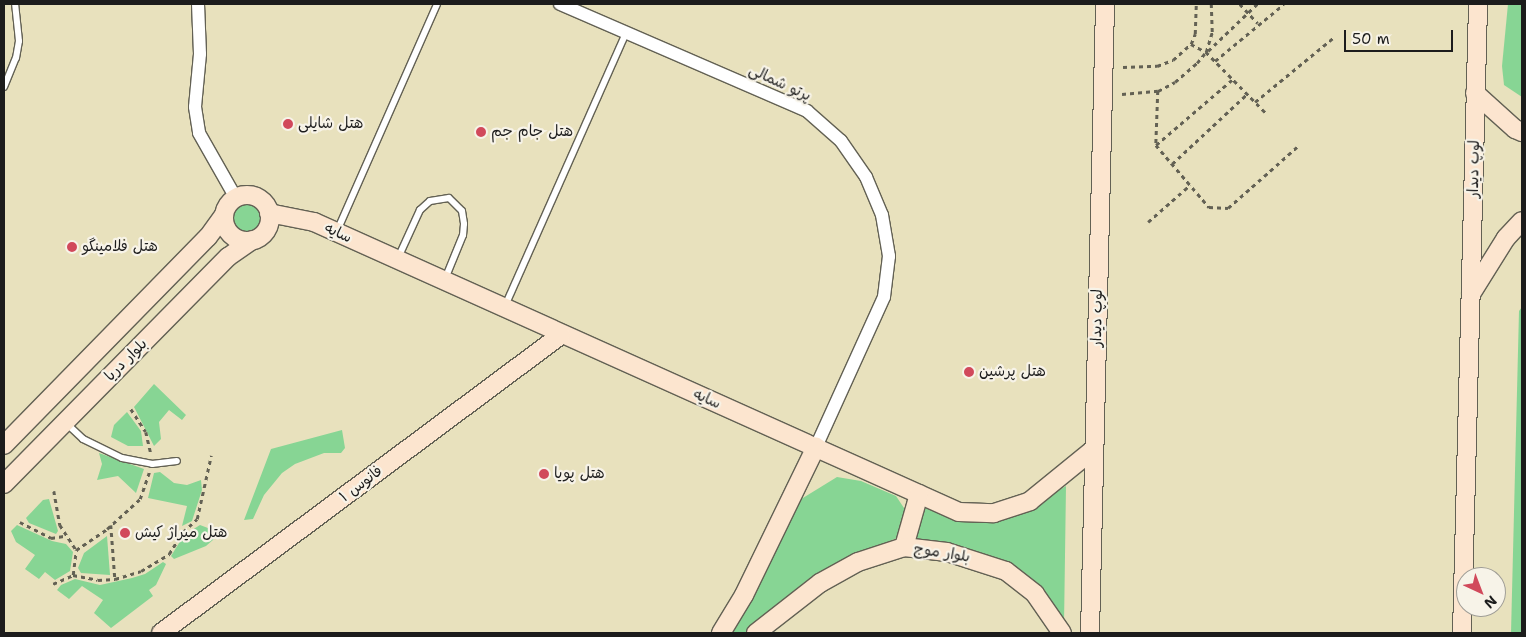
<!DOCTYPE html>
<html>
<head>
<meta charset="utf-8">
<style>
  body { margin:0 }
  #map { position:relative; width:1526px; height:637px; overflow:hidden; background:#e8e1bd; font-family:"Shantell Sans","Playpen Sans Arabic",sans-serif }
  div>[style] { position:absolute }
  .green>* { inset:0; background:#87d594 }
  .round { border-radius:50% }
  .path>* { height:2.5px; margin-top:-1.25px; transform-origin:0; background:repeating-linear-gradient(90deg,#636154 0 4px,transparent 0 8px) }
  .roads { filter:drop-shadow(1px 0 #636154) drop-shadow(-1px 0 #636154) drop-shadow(0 1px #636154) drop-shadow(0 -1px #636154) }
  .lane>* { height:6px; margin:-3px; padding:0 3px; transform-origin:3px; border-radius:3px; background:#fff }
  .street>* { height:12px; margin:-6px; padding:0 6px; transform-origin:6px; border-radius:6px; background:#fff }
  .secondary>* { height:18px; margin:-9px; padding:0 9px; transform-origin:9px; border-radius:9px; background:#fce5cf }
  .secondary>.ring { margin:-9px; padding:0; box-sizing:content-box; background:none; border:18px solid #fce5cf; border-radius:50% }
  .dots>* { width:14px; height:14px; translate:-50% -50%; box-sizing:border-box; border:2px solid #f7f3e8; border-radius:50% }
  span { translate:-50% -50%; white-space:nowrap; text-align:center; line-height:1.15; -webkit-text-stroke:4.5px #f7f3e8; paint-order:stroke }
  .street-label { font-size:15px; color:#1c1c1c }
  .poi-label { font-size:15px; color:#1c1c1c }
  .left { translate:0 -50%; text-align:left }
  .frame { position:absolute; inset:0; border:5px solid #1c1c1c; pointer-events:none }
  .north { position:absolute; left:1456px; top:567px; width:50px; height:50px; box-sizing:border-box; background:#f7f3e8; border:1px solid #9f9d96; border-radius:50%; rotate:137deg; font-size:14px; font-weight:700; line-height:20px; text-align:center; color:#1c1c1c }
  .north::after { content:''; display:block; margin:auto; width:18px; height:22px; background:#d1495b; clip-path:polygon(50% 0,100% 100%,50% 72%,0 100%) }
  .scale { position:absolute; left:1344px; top:30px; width:109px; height:22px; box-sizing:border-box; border:2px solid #1c1c1c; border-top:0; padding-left:6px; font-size:15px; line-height:18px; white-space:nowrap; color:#1c1c1c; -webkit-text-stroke:4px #f7f3e8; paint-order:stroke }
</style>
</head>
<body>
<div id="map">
  <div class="green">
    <i style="clip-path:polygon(1508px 4px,1522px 4px,1522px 97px,1504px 85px,1502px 66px)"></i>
    <i class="round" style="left:231px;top:202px;width:32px;height:32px"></i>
    <i style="clip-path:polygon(1522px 307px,1522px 633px,1511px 633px,1519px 311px)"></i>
    <i style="clip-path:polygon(154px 384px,186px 415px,182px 420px,169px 410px,159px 422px,161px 439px,154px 446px,134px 407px)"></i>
    <i style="clip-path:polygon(127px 412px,141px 431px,143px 446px,128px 446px,111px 437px,114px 425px)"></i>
    <i style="clip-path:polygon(342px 430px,345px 448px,341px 453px,324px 453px,295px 464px,282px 473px,264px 495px,253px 519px,244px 520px,271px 449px)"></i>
    <i style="clip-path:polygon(99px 453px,144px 469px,136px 493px,118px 476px,97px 480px,102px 464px)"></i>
    <i style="clip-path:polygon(160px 472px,174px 483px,187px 485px,201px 480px,202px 490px,192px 521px,182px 526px,187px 506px,148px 498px,154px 473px)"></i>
    <i style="clip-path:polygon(837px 477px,861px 481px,896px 496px,908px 514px,899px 537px,816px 574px,750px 633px,731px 633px,751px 600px,798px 501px)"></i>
    <i style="clip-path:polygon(1066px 486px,1064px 626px,990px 558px,968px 549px,911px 544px,920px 507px,977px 522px,998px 519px,1024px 511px)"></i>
    <i style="clip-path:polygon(49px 499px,58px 531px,56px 534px,29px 523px,26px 518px,43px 500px)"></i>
    <i style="clip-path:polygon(17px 525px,52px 541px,66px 544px,73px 552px,70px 571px,55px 580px,45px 572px,39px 579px,25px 569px,35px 555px,16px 542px,11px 531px)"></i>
    <i style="clip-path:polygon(200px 525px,221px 533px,206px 546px,174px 559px,171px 556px,184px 535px)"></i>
    <i style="clip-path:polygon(107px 536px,110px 575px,81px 573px,78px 568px,84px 553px)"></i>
    <i style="clip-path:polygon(163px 562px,166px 564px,156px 585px,149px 590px,153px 596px,111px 628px,94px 613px,103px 600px,82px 586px,69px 599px,57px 590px,61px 585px,75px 579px,100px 585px,132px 578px,145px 574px)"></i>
  </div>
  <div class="path">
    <i style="left:1240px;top:4px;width:26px;rotate:47deg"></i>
    <i style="left:1191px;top:44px;width:17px;rotate:28deg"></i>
    <i style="left:1206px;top:52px;width:86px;rotate:45.5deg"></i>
    <i style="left:1208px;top:51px;width:68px;rotate:-43.8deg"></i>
    <i style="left:1215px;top:61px;width:89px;rotate:-39.6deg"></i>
    <i style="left:1123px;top:67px;width:34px;rotate:-2deg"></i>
    <i style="left:1157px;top:66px;width:17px;rotate:-21deg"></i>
    <i style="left:1173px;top:60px;width:24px;rotate:-42deg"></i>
    <i style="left:1191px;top:44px;width:11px;rotate:-68deg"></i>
    <i style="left:1195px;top:34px;width:30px;rotate:-88deg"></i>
    <i style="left:1158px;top:91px;width:54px;rotate:92.1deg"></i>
    <i style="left:1156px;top:145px;width:82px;rotate:49.5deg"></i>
    <i style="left:1209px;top:207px;width:19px;rotate:3deg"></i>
    <i style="left:1228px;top:208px;width:92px;rotate:-41.5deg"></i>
    <i style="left:1122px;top:94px;width:36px;rotate:-5deg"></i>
    <i style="left:1158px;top:91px;width:19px;rotate:-28deg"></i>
    <i style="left:1175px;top:82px;width:29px;rotate:-41deg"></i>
    <i style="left:1197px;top:63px;width:14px;rotate:-51deg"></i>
    <i style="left:1206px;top:52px;width:21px;rotate:-73deg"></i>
    <i style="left:1212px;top:32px;width:28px;rotate:-92deg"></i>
    <i style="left:1255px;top:102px;width:101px;rotate:-39.4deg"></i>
    <i style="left:1156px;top:145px;width:101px;rotate:-40.6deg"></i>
    <i style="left:1172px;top:164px;width:103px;rotate:-43deg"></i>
    <i style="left:1148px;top:222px;width:56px;rotate:-41.4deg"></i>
    <i style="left:131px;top:409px;width:27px;rotate:57deg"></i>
    <i style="left:146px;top:432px;width:22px;rotate:77deg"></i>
    <i style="left:54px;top:491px;width:35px;rotate:80deg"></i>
    <i style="left:60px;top:525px;width:30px;rotate:57deg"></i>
    <i style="left:20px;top:522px;width:35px;rotate:27deg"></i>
    <i style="left:51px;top:538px;width:13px;rotate:-9deg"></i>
    <i style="left:111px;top:525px;width:53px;rotate:85.7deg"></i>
    <i style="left:73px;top:575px;width:25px;rotate:11deg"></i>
    <i style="left:98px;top:580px;width:17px;rotate:-3deg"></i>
    <i style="left:115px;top:579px;width:27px;rotate:-17deg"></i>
    <i style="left:141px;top:571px;width:33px;rotate:-31deg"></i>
    <i style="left:169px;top:554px;width:26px;rotate:-58deg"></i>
    <i style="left:183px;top:532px;width:19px;rotate:-43deg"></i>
    <i style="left:197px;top:519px;width:65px;rotate:-77.5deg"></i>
    <i style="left:53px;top:584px;width:22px;rotate:-24deg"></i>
    <i style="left:73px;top:575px;width:25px;rotate:-83deg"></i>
    <i style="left:76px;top:550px;width:37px;rotate:-34deg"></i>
    <i style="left:107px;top:529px;width:45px;rotate:-42.3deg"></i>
    <i style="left:140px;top:499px;width:28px;rotate:-71deg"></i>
  </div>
  <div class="roads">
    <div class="lane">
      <i style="left:4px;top:87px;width:31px;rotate:-68deg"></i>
      <i style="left:16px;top:58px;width:17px;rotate:-80deg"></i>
      <i style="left:19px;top:41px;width:37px;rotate:-96deg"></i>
      <i style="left:337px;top:231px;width:248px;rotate:-66.2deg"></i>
      <i style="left:398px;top:258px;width:53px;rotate:-65.4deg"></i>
      <i style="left:420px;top:210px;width:13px;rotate:-42deg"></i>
      <i style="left:430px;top:201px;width:19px;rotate:-9deg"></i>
      <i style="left:449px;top:198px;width:18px;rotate:45deg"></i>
      <i style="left:462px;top:211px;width:13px;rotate:81deg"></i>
      <i style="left:464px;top:224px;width:11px;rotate:95deg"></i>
      <i style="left:463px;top:235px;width:48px;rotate:112.2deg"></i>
      <i style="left:505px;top:306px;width:299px;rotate:-66.1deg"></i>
      <i style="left:66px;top:423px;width:23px;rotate:43deg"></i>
      <i style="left:83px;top:439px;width:43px;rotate:26deg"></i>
      <i style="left:122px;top:458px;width:31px;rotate:11deg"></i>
      <i style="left:152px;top:464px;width:25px;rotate:-7deg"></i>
    </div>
    <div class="street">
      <i style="left:198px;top:4px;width:50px;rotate:87.7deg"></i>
      <i style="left:200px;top:54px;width:53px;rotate:95.4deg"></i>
      <i style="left:195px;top:107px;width:26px;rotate:81deg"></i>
      <i style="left:199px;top:133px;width:75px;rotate:60.4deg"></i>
      <i style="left:560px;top:4px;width:269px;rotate:23.4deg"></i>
      <i style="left:807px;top:111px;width:45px;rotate:41.4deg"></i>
      <i style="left:841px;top:141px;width:44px;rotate:55.2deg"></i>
      <i style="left:866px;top:177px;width:41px;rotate:67.2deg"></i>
      <i style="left:882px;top:215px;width:42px;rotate:80.3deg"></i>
      <i style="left:889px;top:256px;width:41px;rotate:97deg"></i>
      <i style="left:884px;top:297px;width:165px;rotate:114.4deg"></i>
    </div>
    <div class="secondary">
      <i style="left:1475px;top:93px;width:54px;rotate:42deg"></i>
      <i style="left:1515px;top:129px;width:8px;rotate:23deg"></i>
      <i class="ring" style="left:224px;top:195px;width:28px;height:28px"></i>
      <i style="left:269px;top:213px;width:46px;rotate:11.3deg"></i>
      <i style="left:314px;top:222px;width:707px;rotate:24.21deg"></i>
      <i style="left:959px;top:512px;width:35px;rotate:2deg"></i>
      <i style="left:994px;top:513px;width:38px;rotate:-18deg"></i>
      <i style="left:1030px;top:501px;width:82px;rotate:-39.1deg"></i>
      <i style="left:1471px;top:294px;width:66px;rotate:-58deg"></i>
      <i style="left:1506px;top:238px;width:23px;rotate:-47deg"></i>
      <i style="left:4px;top:445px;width:291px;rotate:-45.6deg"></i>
      <i style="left:208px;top:237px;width:27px;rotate:-54deg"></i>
      <i style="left:4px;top:484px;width:319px;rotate:-45.4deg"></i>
      <i style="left:228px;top:257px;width:29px;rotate:-35deg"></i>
      <i style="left:904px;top:547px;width:55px;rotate:-74.2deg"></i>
      <i style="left:161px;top:633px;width:499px;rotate:-36.7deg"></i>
      <i style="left:721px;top:633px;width:44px;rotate:-58.8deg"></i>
      <i style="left:744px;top:595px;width:165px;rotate:-64.1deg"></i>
      <i style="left:756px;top:633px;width:81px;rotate:-38deg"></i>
      <i style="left:820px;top:583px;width:43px;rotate:-28.9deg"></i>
      <i style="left:858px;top:562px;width:48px;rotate:-18.1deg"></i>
      <i style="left:904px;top:547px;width:43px;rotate:6.6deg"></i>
      <i style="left:947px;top:552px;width:62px;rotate:17.9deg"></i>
      <i style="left:1006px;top:571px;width:37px;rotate:38deg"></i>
      <i style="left:1035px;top:594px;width:47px;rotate:55.3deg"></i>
      <i style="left:1090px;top:633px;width:629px;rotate:-88.63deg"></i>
      <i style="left:1462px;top:633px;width:629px;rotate:-88.54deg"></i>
    </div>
  </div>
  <div class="dots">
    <i style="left:288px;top:124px;background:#d1495b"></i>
    <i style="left:481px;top:132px;background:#d1495b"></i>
    <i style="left:72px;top:247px;background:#d1495b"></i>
    <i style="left:969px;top:372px;background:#d1495b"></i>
    <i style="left:544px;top:474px;background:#d1495b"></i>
    <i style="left:125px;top:533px;background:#d1495b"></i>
  </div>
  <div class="street-label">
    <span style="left:780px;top:83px;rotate:25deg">پرتو شمالی</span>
    <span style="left:1474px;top:169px;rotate:-89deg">لوپ دیدار</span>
    <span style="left:338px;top:233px;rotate:24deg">سایه</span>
    <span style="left:1097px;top:318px;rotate:-89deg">لوپ دیدار</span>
    <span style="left:126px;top:360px;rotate:-45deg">بلوار دریا</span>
    <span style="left:707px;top:399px;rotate:24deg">سایه</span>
    <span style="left:361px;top:484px;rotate:-37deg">فانوس ۱</span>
    <span style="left:942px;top:553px;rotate:9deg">بلوار موج</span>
  </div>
  <div class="poi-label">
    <span class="left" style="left:298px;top:124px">هتل شایلی</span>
    <span class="left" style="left:491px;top:132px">هتل جام جم</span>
    <span class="left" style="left:82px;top:247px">هتل فلامینگو</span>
    <span class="left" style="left:979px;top:372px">هتل پرشین</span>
    <span class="left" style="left:554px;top:474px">هتل پویا</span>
    <span class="left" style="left:135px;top:533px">هتل میراژ کیش</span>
  </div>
  <div class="frame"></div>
  <div class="north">N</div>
  <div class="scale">50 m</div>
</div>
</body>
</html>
